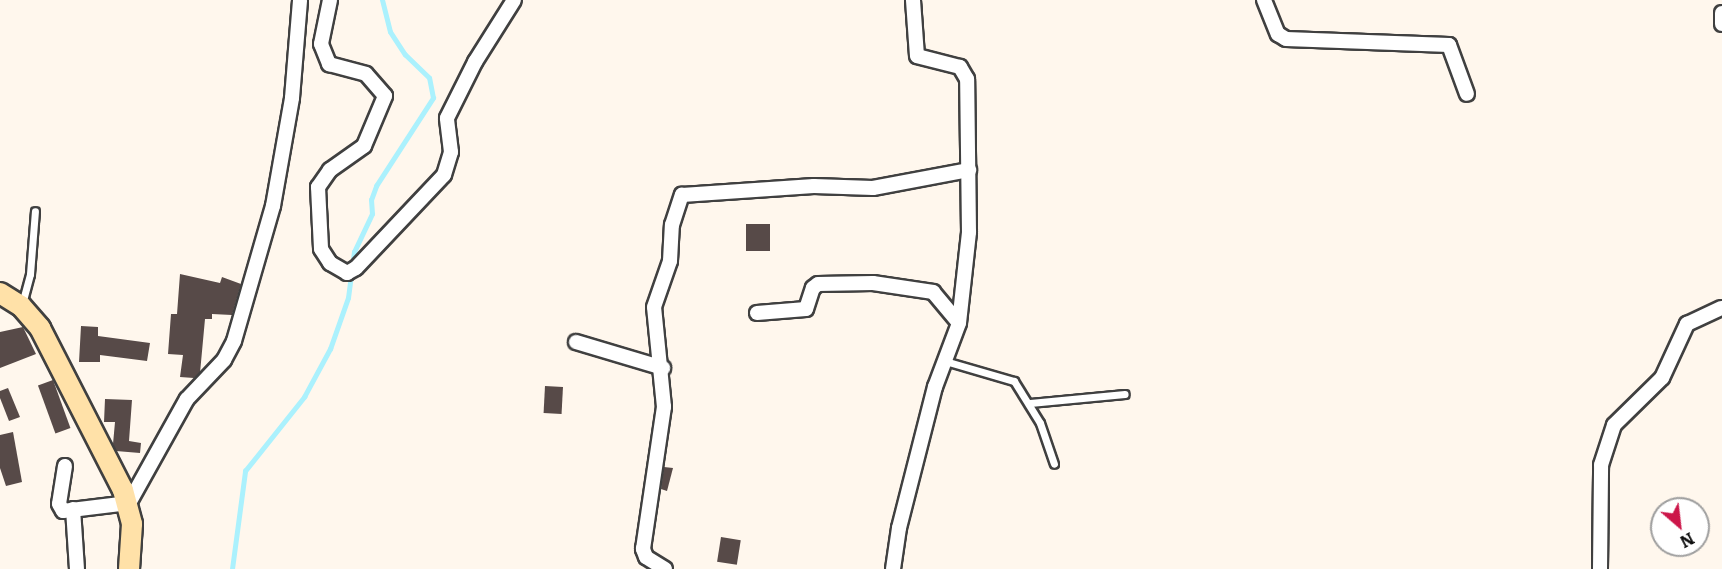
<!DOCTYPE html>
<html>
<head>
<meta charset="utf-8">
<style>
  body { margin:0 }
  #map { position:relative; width:1722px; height:569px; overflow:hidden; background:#fff7ed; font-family:Literata,serif }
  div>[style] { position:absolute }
  .stream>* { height:4.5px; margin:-2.25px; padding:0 2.25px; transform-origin:2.25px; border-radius:2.25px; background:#abf1fd }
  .building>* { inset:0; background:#574a48; transform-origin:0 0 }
  .roads { filter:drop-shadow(2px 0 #404040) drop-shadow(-2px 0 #404040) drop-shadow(0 2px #404040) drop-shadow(0 -2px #404040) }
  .lane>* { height:7px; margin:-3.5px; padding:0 3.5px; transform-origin:3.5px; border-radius:3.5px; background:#fff }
  .street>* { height:14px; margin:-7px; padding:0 7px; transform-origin:7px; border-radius:7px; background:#fff }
  .secondary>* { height:20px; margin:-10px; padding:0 10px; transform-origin:10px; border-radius:10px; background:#ffe1a8 }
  span { translate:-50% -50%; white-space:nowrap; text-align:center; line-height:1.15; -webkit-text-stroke:6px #fff; paint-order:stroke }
  .north { position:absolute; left:1650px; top:497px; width:60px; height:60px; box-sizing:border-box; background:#fff; border:2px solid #9e9e9e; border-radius:50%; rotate:152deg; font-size:16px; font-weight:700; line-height:24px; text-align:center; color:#0d0d0d }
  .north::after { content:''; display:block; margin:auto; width:21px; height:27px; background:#cc1649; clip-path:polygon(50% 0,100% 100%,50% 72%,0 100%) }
</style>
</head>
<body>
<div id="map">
  <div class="stream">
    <i style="left:232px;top:569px;width:99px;rotate:-82.4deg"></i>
    <i style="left:245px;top:471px;width:95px;rotate:-51.4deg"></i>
    <i style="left:304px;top:397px;width:55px;rotate:-61.6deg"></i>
    <i style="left:330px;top:349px;width:54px;rotate:-70.6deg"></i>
    <i style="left:348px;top:298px;width:46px;rotate:-82.6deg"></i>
    <i style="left:354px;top:252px;width:42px;rotate:-64.7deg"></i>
    <i style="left:372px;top:214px;width:14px;rotate:-94deg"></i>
    <i style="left:371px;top:200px;width:15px;rotate:-70deg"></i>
    <i style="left:376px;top:186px;width:105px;rotate:-57.1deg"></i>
    <i style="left:433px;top:98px;width:20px;rotate:-101deg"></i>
    <i style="left:429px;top:78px;width:33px;rotate:-136deg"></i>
    <i style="left:405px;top:55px;width:27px;rotate:-123deg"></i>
    <i style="left:390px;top:32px;width:33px;rotate:-104deg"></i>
  </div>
  <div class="building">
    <i style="left:746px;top:224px;width:24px;height:27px"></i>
    <i style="clip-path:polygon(180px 274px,220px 283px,222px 277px,241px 284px,232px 315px,212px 314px,212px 319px,205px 319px,200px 373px,194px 378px,180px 377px,183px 355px,168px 354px,171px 314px,177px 314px)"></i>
    <i style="clip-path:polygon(81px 326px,98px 327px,98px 336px,150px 343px,147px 361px,100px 355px,100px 362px,79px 362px)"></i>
    <i style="clip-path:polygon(23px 327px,36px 354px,0 368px,0 332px)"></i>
    <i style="left:53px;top:380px;width:51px;height:16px;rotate:70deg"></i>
    <i style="left:545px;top:386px;width:18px;height:27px;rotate:3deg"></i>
    <i style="clip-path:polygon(8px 388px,20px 417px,9px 421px,0 398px,0 391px)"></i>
    <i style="clip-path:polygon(105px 399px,132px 400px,129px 441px,141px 443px,140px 453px,116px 451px,113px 444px,115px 422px,104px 422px)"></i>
    <i style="clip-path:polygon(13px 432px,22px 482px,6px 486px,0 468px,0 435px)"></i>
    <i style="clip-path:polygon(664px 467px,673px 468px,667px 491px,661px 489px)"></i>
    <i style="left:721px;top:537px;width:20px;height:25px;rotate:9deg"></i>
  </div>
  <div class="roads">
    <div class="lane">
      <i style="left:22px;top:304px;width:31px;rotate:-75deg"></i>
      <i style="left:30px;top:274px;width:63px;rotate:-85.5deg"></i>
      <i style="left:945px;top:361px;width:72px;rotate:16.2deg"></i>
      <i style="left:1014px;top:381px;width:49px;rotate:58.2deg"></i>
      <i style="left:1040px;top:423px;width:43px;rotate:71.1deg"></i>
      <i style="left:1030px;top:403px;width:95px;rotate:-5.4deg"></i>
    </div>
    <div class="street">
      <i style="left:330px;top:0;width:45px;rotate:101.6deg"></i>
      <i style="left:321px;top:44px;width:22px;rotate:68deg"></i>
      <i style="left:329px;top:64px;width:38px;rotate:15deg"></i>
      <i style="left:366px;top:74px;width:29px;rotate:49deg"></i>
      <i style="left:385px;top:96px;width:54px;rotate:112.8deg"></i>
      <i style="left:364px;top:146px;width:42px;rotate:144.8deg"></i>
      <i style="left:330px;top:170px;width:21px;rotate:125deg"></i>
      <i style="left:318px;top:187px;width:62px;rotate:87.2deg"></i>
      <i style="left:321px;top:249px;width:17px;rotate:57deg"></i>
      <i style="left:330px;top:263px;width:20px;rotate:30deg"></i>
      <i style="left:347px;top:273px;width:10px;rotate:-29deg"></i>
      <i style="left:356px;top:268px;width:128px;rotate:-46.6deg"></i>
      <i style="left:444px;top:175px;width:24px;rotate:-73deg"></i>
      <i style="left:451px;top:152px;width:34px;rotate:-97deg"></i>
      <i style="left:447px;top:118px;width:63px;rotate:-63.4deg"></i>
      <i style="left:475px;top:62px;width:73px;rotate:-57.8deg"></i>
      <i style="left:1264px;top:0;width:37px;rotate:68deg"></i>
      <i style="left:1278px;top:34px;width:9px;rotate:32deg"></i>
      <i style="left:1286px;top:39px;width:163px;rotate:2.1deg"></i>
      <i style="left:1449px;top:45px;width:52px;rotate:69.8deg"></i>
      <i style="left:1722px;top:13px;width:11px;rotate:90deg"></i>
      <i style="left:757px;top:313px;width:49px;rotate:-4.7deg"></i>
      <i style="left:806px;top:309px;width:22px;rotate:-72deg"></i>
      <i style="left:813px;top:288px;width:6px;rotate:-39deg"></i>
      <i style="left:818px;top:284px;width:55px;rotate:-1deg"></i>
      <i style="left:873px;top:283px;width:61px;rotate:8.5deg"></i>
      <i style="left:933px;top:292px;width:40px;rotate:50deg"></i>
      <i style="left:576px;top:342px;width:91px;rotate:16.6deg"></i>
      <i style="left:65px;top:466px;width:38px;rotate:99deg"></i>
      <i style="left:59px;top:504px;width:8px;rotate:60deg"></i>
      <i style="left:63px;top:511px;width:66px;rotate:-6.9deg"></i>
      <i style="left:129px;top:503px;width:119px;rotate:-60.9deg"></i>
      <i style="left:187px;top:399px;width:54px;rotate:-46.5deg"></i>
      <i style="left:224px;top:360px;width:21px;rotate:-62deg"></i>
      <i style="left:234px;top:341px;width:141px;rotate:-73.9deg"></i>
      <i style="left:273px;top:206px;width:110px;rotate:-80deg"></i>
      <i style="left:292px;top:98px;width:98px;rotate:-85.3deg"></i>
      <i style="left:73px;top:509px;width:60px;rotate:86.2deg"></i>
      <i style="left:665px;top:569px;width:22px;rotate:-148deg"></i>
      <i style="left:646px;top:557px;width:9px;rotate:-111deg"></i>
      <i style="left:643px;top:549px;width:144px;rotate:-81.6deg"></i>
      <i style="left:664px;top:407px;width:100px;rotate:-95.7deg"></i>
      <i style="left:654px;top:307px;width:49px;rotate:-70.8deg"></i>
      <i style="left:670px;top:261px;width:36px;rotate:-87deg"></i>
      <i style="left:672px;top:225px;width:32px;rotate:-72deg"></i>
      <i style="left:682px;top:195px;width:132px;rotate:-3.9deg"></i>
      <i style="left:814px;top:186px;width:59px;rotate:1.9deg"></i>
      <i style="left:873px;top:188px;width:98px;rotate:-10.6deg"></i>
      <i style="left:893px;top:569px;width:41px;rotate:-81.7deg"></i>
      <i style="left:899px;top:528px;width:146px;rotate:-75.7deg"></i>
      <i style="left:935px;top:387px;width:68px;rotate:-69.4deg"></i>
      <i style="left:959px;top:323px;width:92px;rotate:-83.7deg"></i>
      <i style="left:969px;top:232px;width:153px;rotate:-90.7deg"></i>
      <i style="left:967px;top:79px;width:14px;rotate:-120deg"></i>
      <i style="left:960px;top:67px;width:44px;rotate:-165.7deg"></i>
      <i style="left:917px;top:56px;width:56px;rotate:-94.1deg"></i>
      <i style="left:1600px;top:569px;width:104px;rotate:-89.4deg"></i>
      <i style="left:1601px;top:465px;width:42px;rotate:-72deg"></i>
      <i style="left:1614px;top:425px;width:67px;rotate:-44.4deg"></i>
      <i style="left:1662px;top:378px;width:60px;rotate:-65.2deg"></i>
      <i style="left:1687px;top:324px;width:38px;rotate:-25deg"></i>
    </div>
    <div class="secondary">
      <i style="left:0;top:293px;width:25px;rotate:32deg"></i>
      <i style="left:21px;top:306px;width:29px;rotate:49deg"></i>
      <i style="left:40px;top:328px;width:182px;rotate:62.9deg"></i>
      <i style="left:123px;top:490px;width:35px;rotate:75deg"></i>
      <i style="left:132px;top:524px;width:45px;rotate:93.8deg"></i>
    </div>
  </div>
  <div class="north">N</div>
</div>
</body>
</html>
